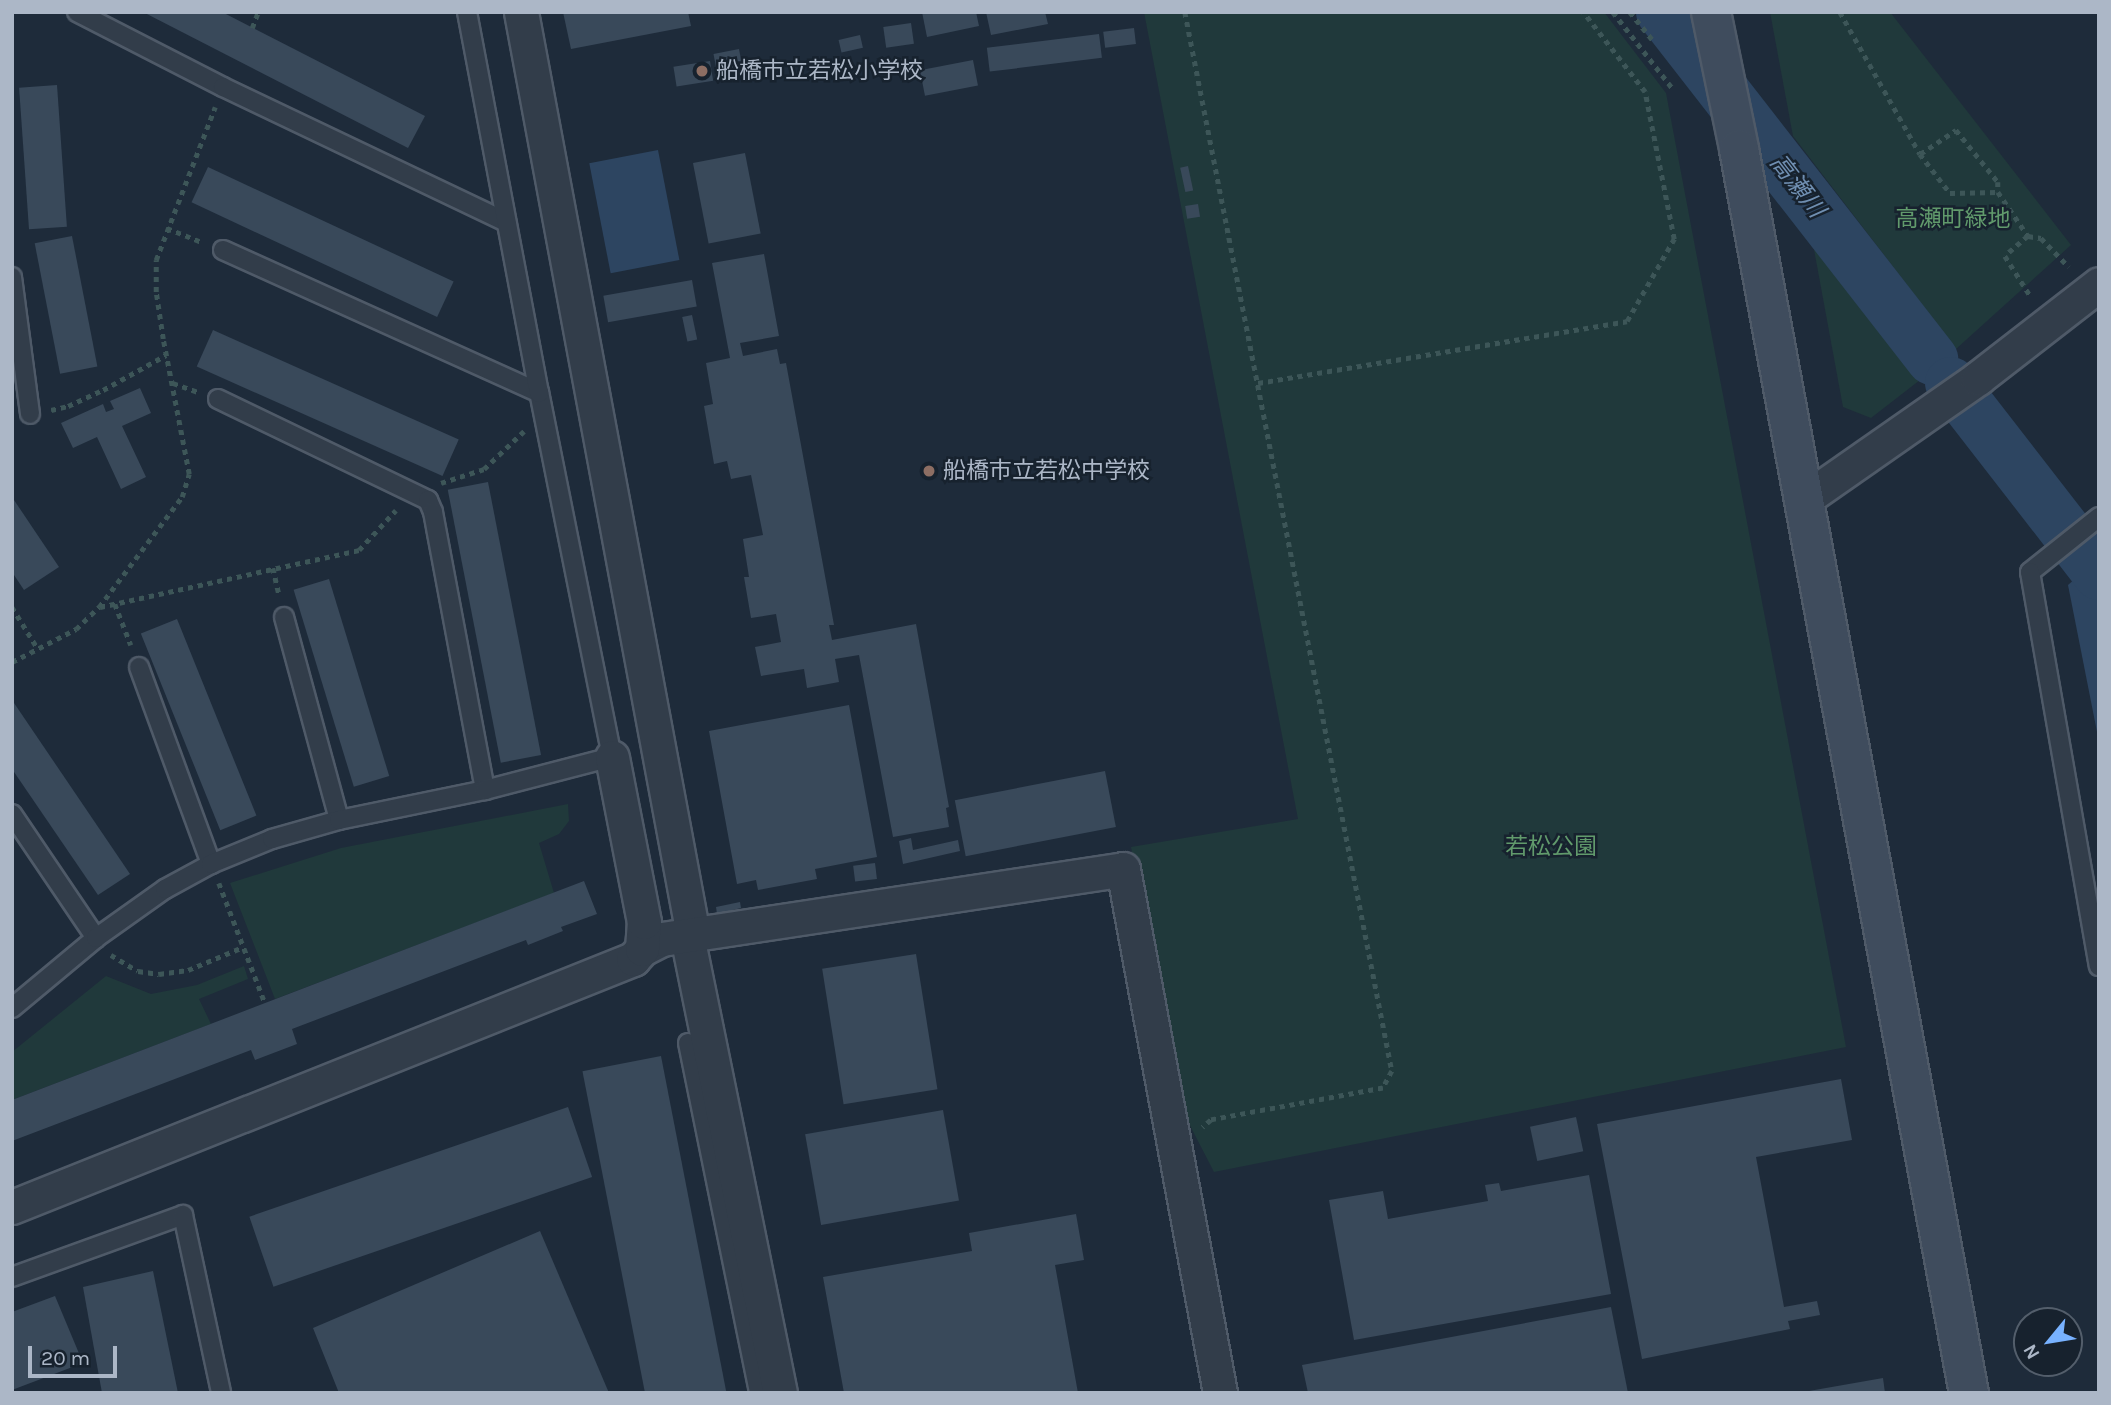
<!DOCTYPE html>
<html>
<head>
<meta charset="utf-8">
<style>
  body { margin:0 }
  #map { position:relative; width:2111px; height:1405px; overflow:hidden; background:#1e2b3a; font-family:Karla,"Noto Sans JP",sans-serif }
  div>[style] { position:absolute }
  .green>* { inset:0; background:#20393b }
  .water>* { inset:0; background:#2d4561; transform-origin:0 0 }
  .river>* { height:52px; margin:-26px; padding:0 26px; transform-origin:26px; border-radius:26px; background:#2d4561 }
  .building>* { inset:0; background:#39495a; transform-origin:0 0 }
  .path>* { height:4.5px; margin-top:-2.25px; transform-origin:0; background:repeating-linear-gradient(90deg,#3d5658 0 5px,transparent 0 10px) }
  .roads { filter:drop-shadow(2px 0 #4f5a68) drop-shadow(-2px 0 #4f5a68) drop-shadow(0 2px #4f5a68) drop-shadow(0 -2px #4f5a68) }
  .lane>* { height:18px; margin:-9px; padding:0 9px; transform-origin:9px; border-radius:9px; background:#323d4a }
  .street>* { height:33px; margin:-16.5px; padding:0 16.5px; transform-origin:16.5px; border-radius:16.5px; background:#323d4a }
  .secondary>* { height:38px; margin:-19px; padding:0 19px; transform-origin:19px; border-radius:19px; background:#3f4c5d }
  .dots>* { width:19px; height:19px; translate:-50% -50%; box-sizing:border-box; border:4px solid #17222e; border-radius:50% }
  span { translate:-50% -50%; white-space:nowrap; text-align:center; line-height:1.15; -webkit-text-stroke:5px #17222e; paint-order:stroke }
  .poi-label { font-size:23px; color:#acb7c7 }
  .left { translate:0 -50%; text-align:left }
  .park-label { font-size:23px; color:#619a6c }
  .water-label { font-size:24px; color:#708fb2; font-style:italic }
  .frame { position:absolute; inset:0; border:14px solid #acb7c7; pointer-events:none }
  .north { position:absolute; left:2013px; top:1307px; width:70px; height:70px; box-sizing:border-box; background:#17222e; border:2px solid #535e6b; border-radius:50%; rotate:240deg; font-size:19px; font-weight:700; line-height:28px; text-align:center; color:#acb7c7 }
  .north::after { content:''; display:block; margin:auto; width:24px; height:32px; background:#78b2ff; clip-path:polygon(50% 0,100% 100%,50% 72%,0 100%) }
  .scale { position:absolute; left:28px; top:1346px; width:89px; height:32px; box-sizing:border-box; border:4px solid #acb7c7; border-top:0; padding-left:9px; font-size:21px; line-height:24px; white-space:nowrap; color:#acb7c7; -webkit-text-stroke:5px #17222e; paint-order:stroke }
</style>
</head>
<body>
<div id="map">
  <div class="green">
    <i style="clip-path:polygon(1144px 12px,1604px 12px,1666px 93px,1846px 1047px,1214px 1172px,1183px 1112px,1131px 847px,1298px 819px)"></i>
    <i style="clip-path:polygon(1770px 12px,1890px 12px,2071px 245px,1956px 349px,1793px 136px)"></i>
    <i style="clip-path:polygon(1813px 244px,1920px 380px,1871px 418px,1843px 407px)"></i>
    <i style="clip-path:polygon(568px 804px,569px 821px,559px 834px,539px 843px,554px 893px,275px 999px,230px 883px,341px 848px)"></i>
    <i style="clip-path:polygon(244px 966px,248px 979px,199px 999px,211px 1024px,12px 1100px,12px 1052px,106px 976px,151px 994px,197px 985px)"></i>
  </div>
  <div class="water">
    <i style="left:658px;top:150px;width:112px;height:70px;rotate:79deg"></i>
    <i style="clip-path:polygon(2099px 558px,2099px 742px,2068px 585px)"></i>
  </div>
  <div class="river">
    <i style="left:1662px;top:12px;width:440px;rotate:52.1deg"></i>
    <i style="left:1951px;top:383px;width:242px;rotate:52.2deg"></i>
  </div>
  <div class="building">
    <i style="clip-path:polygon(143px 12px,222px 12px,425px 116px,408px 148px)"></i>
    <i style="clip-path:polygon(563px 12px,688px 12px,691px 26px,571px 49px)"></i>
    <i style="clip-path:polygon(922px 12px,976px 12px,979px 26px,927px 37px)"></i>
    <i style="clip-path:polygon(986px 12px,1045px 12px,1048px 24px,991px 35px)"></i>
    <i style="left:911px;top:23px;width:21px;height:28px;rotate:82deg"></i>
    <i style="left:1134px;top:28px;width:16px;height:31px;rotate:83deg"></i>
    <i style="left:1099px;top:34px;width:24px;height:113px;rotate:83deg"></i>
    <i style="left:860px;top:35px;width:13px;height:22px;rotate:77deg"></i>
    <i style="left:739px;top:49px;width:20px;height:26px;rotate:79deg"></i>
    <i style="left:973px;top:60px;width:26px;height:54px;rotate:79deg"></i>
    <i style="left:710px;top:61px;width:20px;height:37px;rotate:81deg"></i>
    <i style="left:57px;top:85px;width:142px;height:38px;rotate:86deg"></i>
    <i style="left:745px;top:153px;width:82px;height:53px;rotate:79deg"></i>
    <i style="left:1188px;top:166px;width:25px;height:8px;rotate:78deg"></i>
    <i style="left:208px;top:167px;width:271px;height:39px;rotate:25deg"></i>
    <i style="left:1198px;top:204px;width:13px;height:13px;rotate:81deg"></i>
    <i style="left:72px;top:236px;width:133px;height:38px;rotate:79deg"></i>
    <i style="clip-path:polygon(764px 254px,779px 336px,740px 343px,743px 356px,777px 349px,780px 364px,786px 363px,834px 625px,829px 625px,832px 640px,916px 624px,949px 807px,946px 808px,949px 827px,893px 837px,859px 655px,835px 659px,839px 682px,807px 688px,804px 669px,761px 676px,755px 647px,781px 642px,776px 614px,751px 618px,744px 577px,749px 577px,743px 539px,763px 535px,751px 475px,731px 479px,727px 461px,714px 464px,704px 406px,713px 404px,706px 363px,730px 358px,712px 263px)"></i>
    <i style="left:692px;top:280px;width:27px;height:90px;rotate:80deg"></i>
    <i style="left:692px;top:315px;width:25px;height:10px;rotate:78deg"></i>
    <i style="left:213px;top:330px;width:269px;height:40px;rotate:24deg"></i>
    <i style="clip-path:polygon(140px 388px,151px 413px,122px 426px,146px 477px,121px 489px,97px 437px,73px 448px,61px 423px,103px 404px,106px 412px,114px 409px,110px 401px)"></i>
    <i style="left:488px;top:482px;width:278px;height:41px;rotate:79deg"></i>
    <i style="clip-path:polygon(12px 497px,59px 567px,24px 590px,12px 572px)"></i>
    <i style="left:329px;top:579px;width:206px;height:37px;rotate:73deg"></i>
    <i style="left:177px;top:619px;width:212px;height:39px;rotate:68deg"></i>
    <i style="clip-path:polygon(12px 700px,130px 874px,98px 895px,12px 769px)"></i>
    <i style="clip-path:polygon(849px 705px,877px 857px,815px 869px,817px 879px,758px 890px,756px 880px,737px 884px,709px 731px)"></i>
    <i style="left:1105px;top:771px;width:57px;height:153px;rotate:79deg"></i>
    <i style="clip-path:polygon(911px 838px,913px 850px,958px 840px,960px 851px,903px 864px,899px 841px)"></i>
    <i style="left:875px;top:863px;width:16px;height:22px;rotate:83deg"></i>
    <i style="clip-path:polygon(584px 881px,597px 914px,561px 927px,563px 931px,528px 945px,526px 940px,292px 1029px,297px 1044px,255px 1060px,251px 1050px,12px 1141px,12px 1100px)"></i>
    <i style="clip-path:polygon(740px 902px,741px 908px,717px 914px,716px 907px)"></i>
    <i style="left:916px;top:954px;width:137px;height:95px;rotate:81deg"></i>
    <i style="left:661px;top:1056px;width:343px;height:80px;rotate:79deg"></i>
    <i style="clip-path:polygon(1841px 1079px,1852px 1140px,1756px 1157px,1784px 1307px,1817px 1301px,1820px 1315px,1788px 1321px,1790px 1329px,1642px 1359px,1597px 1124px)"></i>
    <i style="left:568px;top:1107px;width:74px;height:337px;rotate:71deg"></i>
    <i style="left:943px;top:1110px;width:92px;height:140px;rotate:80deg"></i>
    <i style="left:1576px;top:1117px;width:35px;height:47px;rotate:78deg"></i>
    <i style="clip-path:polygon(1589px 1175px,1611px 1294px,1354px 1340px,1329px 1200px,1383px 1191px,1388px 1219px,1488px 1201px,1485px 1185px,1499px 1183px,1501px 1191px)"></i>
    <i style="clip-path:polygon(1076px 1214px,1084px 1260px,1055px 1265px,1078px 1393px,844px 1393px,823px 1277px,972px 1251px,969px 1233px)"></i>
    <i style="clip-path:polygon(540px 1231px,609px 1393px,339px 1393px,313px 1328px)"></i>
    <i style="clip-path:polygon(153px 1271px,178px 1393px,102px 1393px,83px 1287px)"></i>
    <i style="clip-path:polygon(55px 1296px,83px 1363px,12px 1390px,12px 1312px)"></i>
    <i style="clip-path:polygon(1611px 1307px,1628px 1393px,1308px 1393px,1302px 1365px)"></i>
    <i style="clip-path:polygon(1883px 1378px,1885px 1393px,1809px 1393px,1809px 1391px)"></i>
  </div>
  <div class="path">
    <i style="left:1185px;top:12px;width:1079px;rotate:78.94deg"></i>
    <i style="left:1392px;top:1071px;width:19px;rotate:118deg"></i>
    <i style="left:1383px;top:1088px;width:175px;rotate:169.5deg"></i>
    <i style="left:1211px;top:1120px;width:11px;rotate:139deg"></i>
    <i style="left:1613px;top:12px;width:99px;rotate:52deg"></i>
    <i style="left:1630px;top:12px;width:38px;rotate:51deg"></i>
    <i style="left:1840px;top:12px;width:163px;rotate:60.6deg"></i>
    <i style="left:1920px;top:154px;width:49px;rotate:52.4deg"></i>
    <i style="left:1950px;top:193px;width:48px;rotate:-1.2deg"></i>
    <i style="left:1998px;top:192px;width:53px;rotate:55.7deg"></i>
    <i style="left:2028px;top:236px;width:30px;rotate:139deg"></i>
    <i style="left:2005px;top:256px;width:49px;rotate:57.6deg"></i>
    <i style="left:252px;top:28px;width:17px;rotate:-69deg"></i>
    <i style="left:1920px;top:154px;width:43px;rotate:-33.7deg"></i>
    <i style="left:1956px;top:130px;width:67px;rotate:51.1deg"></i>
    <i style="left:1998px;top:182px;width:10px;rotate:90deg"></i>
    <i style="left:167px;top:228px;width:38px;rotate:22deg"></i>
    <i style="left:2028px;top:236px;width:13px;rotate:9deg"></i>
    <i style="left:2041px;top:238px;width:40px;rotate:46deg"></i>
    <i style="left:173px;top:383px;width:27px;rotate:20deg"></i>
    <i style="left:1258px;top:383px;width:374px;rotate:-9.5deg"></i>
    <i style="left:1627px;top:321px;width:95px;rotate:-60.2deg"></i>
    <i style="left:1674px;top:239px;width:150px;rotate:-101.2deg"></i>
    <i style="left:1645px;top:92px;width:101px;rotate:-127.8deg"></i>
    <i style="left:51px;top:410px;width:17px;rotate:-13deg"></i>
    <i style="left:68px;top:406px;width:38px;rotate:-25deg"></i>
    <i style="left:103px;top:390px;width:72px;rotate:-29.1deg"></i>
    <i style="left:441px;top:483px;width:45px;rotate:-18deg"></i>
    <i style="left:484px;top:469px;width:55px;rotate:-43.5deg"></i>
    <i style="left:273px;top:568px;width:28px;rotate:77deg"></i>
    <i style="left:115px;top:604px;width:44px;rotate:68.7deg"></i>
    <i style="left:12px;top:607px;width:49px;rotate:58.2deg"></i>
    <i style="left:100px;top:607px;width:265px;rotate:-12.4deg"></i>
    <i style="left:359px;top:550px;width:54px;rotate:-47.2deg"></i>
    <i style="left:12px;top:662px;width:72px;rotate:-27.3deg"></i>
    <i style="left:76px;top:629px;width:32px;rotate:-44deg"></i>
    <i style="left:99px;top:607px;width:138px;rotate:-53deg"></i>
    <i style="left:182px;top:497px;width:24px;rotate:-73deg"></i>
    <i style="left:189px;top:474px;width:137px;rotate:-100.9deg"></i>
    <i style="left:163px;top:339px;width:48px;rotate:-98.5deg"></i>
    <i style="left:156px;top:292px;width:32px;rotate:-90deg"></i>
    <i style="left:156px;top:260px;width:164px;rotate:-68.9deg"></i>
    <i style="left:219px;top:883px;width:129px;rotate:69deg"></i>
    <i style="left:111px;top:955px;width:31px;rotate:31deg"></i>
    <i style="left:138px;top:971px;width:21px;rotate:8deg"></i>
    <i style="left:159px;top:974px;width:29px;rotate:-8deg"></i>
    <i style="left:188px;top:970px;width:60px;rotate:-22.7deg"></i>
  </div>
  <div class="roads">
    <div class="lane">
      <i style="left:77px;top:12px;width:164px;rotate:27.2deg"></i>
      <i style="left:223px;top:87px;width:314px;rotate:25.5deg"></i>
      <i style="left:223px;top:250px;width:347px;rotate:24.3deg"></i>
      <i style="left:12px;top:277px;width:138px;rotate:82.5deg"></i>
      <i style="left:218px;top:399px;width:233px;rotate:25.7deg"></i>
      <i style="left:428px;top:500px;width:13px;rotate:67deg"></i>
      <i style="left:433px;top:512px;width:283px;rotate:79.4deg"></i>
      <i style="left:2099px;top:517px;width:88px;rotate:141.4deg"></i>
      <i style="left:2030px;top:572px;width:400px;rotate:80.1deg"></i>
      <i style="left:284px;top:617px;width:210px;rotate:74.8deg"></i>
      <i style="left:139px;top:667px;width:210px;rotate:69.9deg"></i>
      <i style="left:12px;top:814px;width:150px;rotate:55.9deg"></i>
      <i style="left:12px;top:1008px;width:109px;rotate:-39.8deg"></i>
      <i style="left:96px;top:938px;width:85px;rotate:-35.4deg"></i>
      <i style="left:165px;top:889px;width:52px;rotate:-28.5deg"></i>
      <i style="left:211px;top:864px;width:66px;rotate:-22.3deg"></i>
      <i style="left:272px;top:839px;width:70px;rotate:-15.8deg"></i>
      <i style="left:339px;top:820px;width:149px;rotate:-11.6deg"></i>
      <i style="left:485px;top:790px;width:131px;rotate:-14.6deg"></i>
      <i style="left:612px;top:757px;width:371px;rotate:-101.3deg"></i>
      <i style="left:539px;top:393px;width:388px;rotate:-100.7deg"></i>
      <i style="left:688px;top:1043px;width:357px;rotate:78.5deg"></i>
      <i style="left:12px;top:1277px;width:182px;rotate:-19.9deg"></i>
      <i style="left:183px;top:1215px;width:182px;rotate:77.9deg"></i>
    </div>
    <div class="street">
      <i style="left:521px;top:12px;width:939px;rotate:79.44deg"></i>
      <i style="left:1802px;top:501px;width:215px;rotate:-34.9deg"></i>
      <i style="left:1978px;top:378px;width:153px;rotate:-37.8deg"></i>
      <i style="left:687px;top:936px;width:466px;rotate:78.5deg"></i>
      <i style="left:642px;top:949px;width:22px;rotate:-27deg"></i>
      <i style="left:662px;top:939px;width:466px;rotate:-8.6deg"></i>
      <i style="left:1123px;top:869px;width:533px;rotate:79.51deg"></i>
      <i style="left:12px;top:1207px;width:669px;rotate:-21.77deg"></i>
      <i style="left:633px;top:959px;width:13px;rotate:-48deg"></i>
      <i style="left:642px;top:949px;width:27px;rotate:-86deg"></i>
      <i style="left:644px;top:922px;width:168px;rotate:-101deg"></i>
    </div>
    <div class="secondary">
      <i style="left:1711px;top:12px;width:140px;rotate:78.4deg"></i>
      <i style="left:1739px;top:149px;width:1265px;rotate:79.53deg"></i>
    </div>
  </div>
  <div class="dots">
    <i style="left:702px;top:71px;background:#8d6e63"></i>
    <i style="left:929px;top:471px;background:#8d6e63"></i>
  </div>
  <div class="poi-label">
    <span class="left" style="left:716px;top:71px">船橋市立若松小学校</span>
    <span class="left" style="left:943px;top:471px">船橋市立若松中学校</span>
  </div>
  <div class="park-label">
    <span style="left:1953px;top:219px">高瀬町緑地</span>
    <span style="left:1551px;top:847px">若松公園</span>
  </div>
  <div class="water-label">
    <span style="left:1797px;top:186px;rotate:52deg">高瀬川</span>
  </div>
  <div class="frame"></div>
  <div class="north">N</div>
  <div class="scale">20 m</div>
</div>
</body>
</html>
